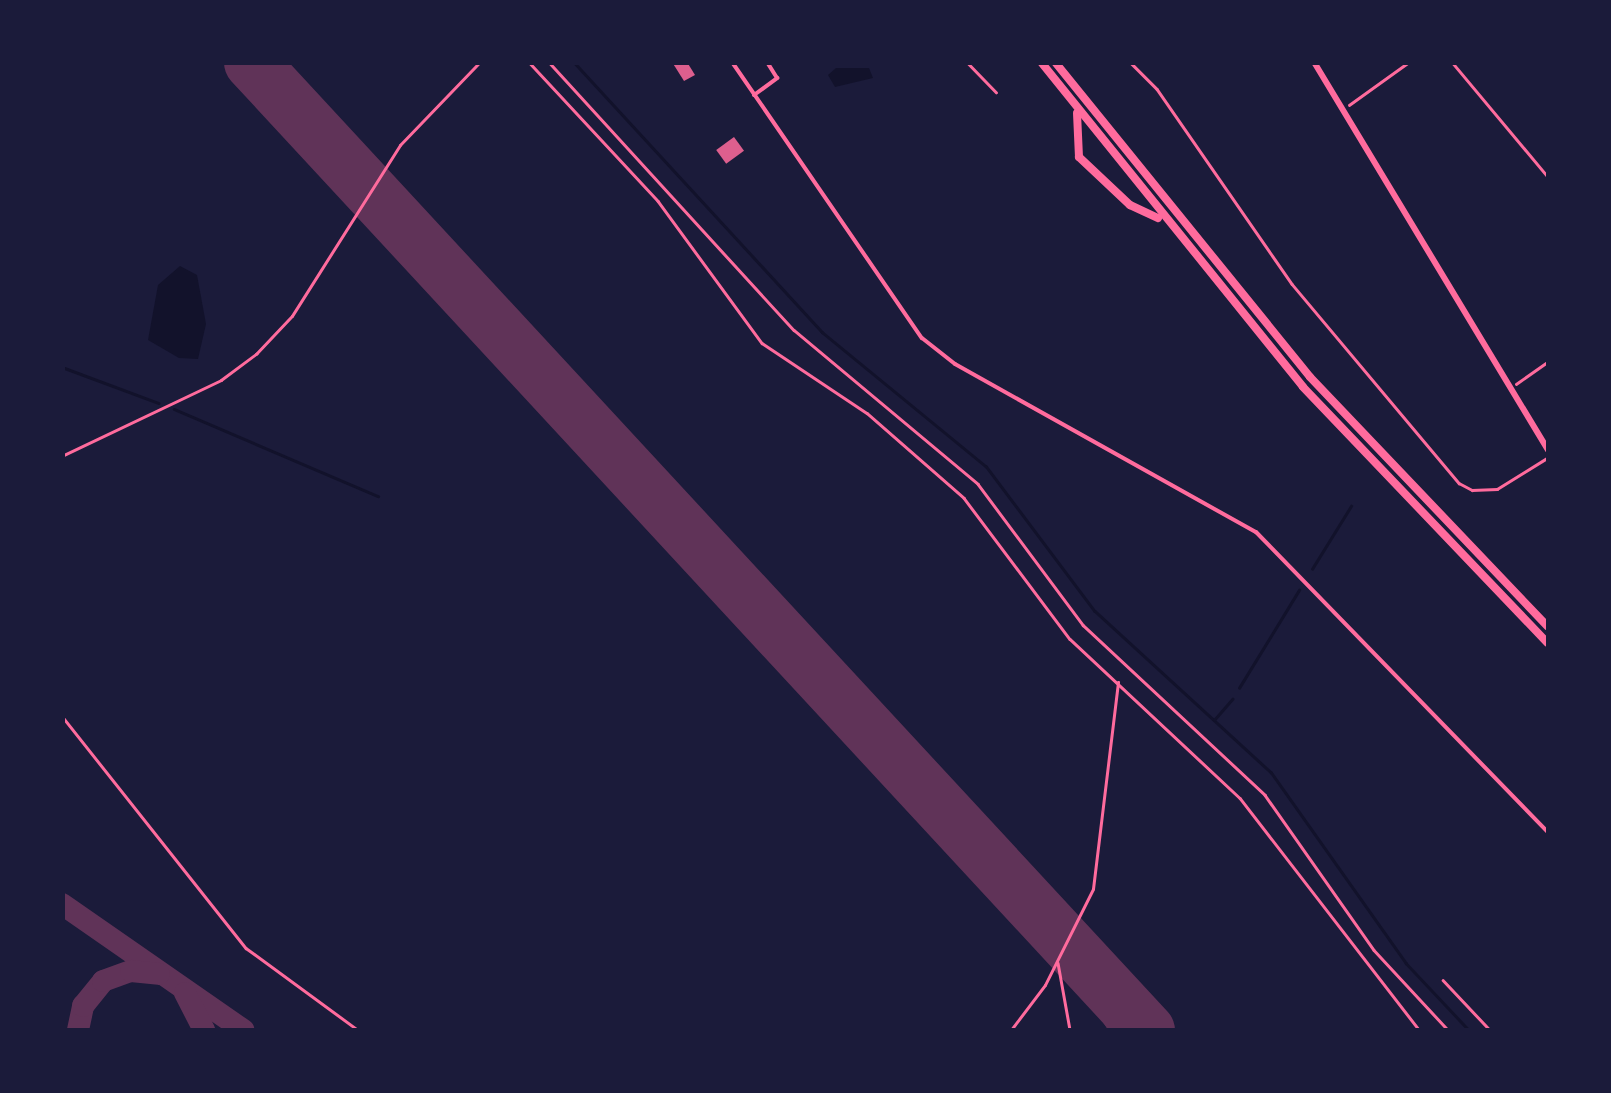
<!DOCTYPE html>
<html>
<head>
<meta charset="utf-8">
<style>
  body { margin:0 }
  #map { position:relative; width:1611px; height:1093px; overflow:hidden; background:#1b1b3a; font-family:Cabin,sans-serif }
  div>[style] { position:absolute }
  .water>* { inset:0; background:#12122b }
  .stream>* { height:2.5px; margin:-1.25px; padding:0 1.25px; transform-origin:1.25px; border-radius:1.25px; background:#12122b }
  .taxiway>* { height:22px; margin:-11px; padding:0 11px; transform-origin:11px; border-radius:11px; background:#603358 }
  .runway>* { height:55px; margin:-27.5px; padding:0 27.5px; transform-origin:27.5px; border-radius:27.5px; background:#603358 }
  .building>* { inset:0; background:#dd5f8e; transform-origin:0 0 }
  .path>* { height:2.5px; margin:-1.25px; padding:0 1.25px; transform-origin:1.25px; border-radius:1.25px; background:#ff6b9d }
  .service>* { height:2.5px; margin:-1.25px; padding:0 1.25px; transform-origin:1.25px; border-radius:1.25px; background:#ff6b9d }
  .minor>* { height:4px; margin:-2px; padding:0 2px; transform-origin:2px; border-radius:2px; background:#ff6b9d }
  .primary>* { height:6px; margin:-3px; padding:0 3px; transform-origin:3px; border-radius:3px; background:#ff6b9d }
  .motorway>* { height:8px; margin:-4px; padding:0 4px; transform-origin:4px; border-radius:4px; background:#ff6b9d }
  span { translate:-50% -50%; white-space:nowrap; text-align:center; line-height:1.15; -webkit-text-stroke:8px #1b1b3a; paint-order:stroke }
  .frame { position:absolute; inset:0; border:65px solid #1b1b3a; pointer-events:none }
</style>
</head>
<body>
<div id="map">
  <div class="water">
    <i style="clip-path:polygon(836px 68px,869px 68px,873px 78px,835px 87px,828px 75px)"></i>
    <i style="clip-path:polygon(180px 266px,197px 275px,206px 324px,198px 359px,179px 358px,148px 340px,158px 285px)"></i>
  </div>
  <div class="stream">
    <i style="left:574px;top:62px;width:367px;rotate:47.4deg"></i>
    <i style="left:822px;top:332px;width:212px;rotate:39.3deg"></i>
    <i style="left:986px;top:466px;width:181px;rotate:53.1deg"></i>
    <i style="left:1095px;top:611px;width:239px;rotate:42.5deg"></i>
    <i style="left:1271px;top:772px;width:234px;rotate:54.7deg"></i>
    <i style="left:1406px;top:963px;width:92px;rotate:46.8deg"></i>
    <i style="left:62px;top:367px;width:103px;rotate:20.4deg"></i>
    <i style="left:174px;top:409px;width:222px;rotate:23.1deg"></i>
    <i style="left:1312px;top:569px;width:74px;rotate:-58.2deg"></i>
    <i style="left:1239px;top:688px;width:115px;rotate:-58.5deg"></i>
    <i style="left:1214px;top:720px;width:28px;rotate:-49deg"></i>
  </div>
  <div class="taxiway">
    <i style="left:998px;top:869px;width:111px;rotate:48.7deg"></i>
    <i style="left:1071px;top:952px;width:93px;rotate:57.3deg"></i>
    <i style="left:62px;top:904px;width:221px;rotate:34.8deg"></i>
    <i style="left:185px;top:993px;width:42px;rotate:62.8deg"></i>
    <i style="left:78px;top:1030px;width:25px;rotate:-78deg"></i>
    <i style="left:83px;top:1006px;width:32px;rotate:-51deg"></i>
    <i style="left:103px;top:981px;width:30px;rotate:-20deg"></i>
    <i style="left:131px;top:971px;width:28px;rotate:6deg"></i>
  </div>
  <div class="runway">
    <i style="left:251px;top:62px;width:1319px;rotate:47.21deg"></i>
  </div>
  <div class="building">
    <i style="clip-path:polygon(672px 62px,687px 62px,695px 75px,684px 81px)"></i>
    <i style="left:734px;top:137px;width:17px;height:22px;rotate:54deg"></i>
  </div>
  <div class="path">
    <i style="left:549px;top:62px;width:363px;rotate:47.6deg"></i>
    <i style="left:794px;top:330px;width:240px;rotate:39.9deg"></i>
    <i style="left:978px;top:484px;width:176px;rotate:53.3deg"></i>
    <i style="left:1083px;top:625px;width:249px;rotate:43deg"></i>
    <i style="left:1265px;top:795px;width:189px;rotate:54.9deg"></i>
    <i style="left:1374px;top:950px;width:109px;rotate:47.2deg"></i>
    <i style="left:1130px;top:62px;width:38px;rotate:45deg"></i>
    <i style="left:1157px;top:89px;width:237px;rotate:55.3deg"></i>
    <i style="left:1292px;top:284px;width:260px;rotate:50deg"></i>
    <i style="left:1459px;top:483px;width:15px;rotate:28deg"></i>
    <i style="left:1472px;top:490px;width:25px;rotate:-2deg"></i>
    <i style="left:1497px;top:489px;width:59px;rotate:-31.8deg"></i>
    <i style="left:1452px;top:62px;width:150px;rotate:50.1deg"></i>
    <i style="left:1349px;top:105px;width:74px;rotate:-35.6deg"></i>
    <i style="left:1516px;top:384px;width:39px;rotate:-35deg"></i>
    <i style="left:1443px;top:980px;width:69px;rotate:46.8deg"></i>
  </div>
  <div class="service">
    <i style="left:529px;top:62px;width:190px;rotate:47.1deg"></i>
    <i style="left:658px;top:201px;width:176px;rotate:53.8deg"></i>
    <i style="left:762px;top:343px;width:126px;rotate:33.7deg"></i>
    <i style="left:867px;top:413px;width:129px;rotate:41.2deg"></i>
    <i style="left:964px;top:498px;width:176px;rotate:53.1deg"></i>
    <i style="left:1070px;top:639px;width:233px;rotate:43.1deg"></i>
    <i style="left:1240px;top:798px;width:293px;rotate:52.3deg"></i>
    <i style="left:967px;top:62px;width:42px;rotate:46deg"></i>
    <i style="left:62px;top:456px;width:176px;rotate:-25.5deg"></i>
    <i style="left:221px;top:380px;width:44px;rotate:-36.6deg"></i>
    <i style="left:256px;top:354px;width:52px;rotate:-46.5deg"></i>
    <i style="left:292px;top:316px;width:202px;rotate:-57.7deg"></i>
    <i style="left:400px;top:145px;width:115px;rotate:-46.1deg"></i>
    <i style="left:62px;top:716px;width:296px;rotate:51.6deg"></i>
    <i style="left:246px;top:948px;width:139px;rotate:36.2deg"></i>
    <i style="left:1058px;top:963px;width:68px;rotate:79.8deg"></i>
    <i style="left:1011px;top:1030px;width:56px;rotate:-52.9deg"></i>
    <i style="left:1045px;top:985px;width:107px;rotate:-63.4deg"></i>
    <i style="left:1093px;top:889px;width:208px;rotate:-83.1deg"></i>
  </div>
  <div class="minor">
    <i style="left:732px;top:62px;width:335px;rotate:55.5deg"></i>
    <i style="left:922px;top:338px;width:42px;rotate:38.2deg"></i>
    <i style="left:955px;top:364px;width:345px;rotate:29.2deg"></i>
    <i style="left:1256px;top:532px;width:419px;rotate:45.8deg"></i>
    <i style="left:754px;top:95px;width:29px;rotate:-36deg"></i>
    <i style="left:777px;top:78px;width:19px;rotate:-122deg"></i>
  </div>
  <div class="primary">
    <i style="left:1314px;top:62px;width:453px;rotate:58.9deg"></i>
  </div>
  <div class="motorway">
    <i style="left:1041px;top:62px;width:417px;rotate:51.1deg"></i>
    <i style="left:1303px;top:387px;width:354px;rotate:46.3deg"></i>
    <i style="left:1055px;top:62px;width:405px;rotate:51deg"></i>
    <i style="left:1310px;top:377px;width:345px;rotate:46.4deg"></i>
    <i style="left:1077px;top:113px;width:44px;rotate:87.4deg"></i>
    <i style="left:1079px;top:157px;width:70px;rotate:43.3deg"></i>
    <i style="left:1130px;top:205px;width:31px;rotate:25deg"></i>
  </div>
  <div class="frame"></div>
</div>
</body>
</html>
